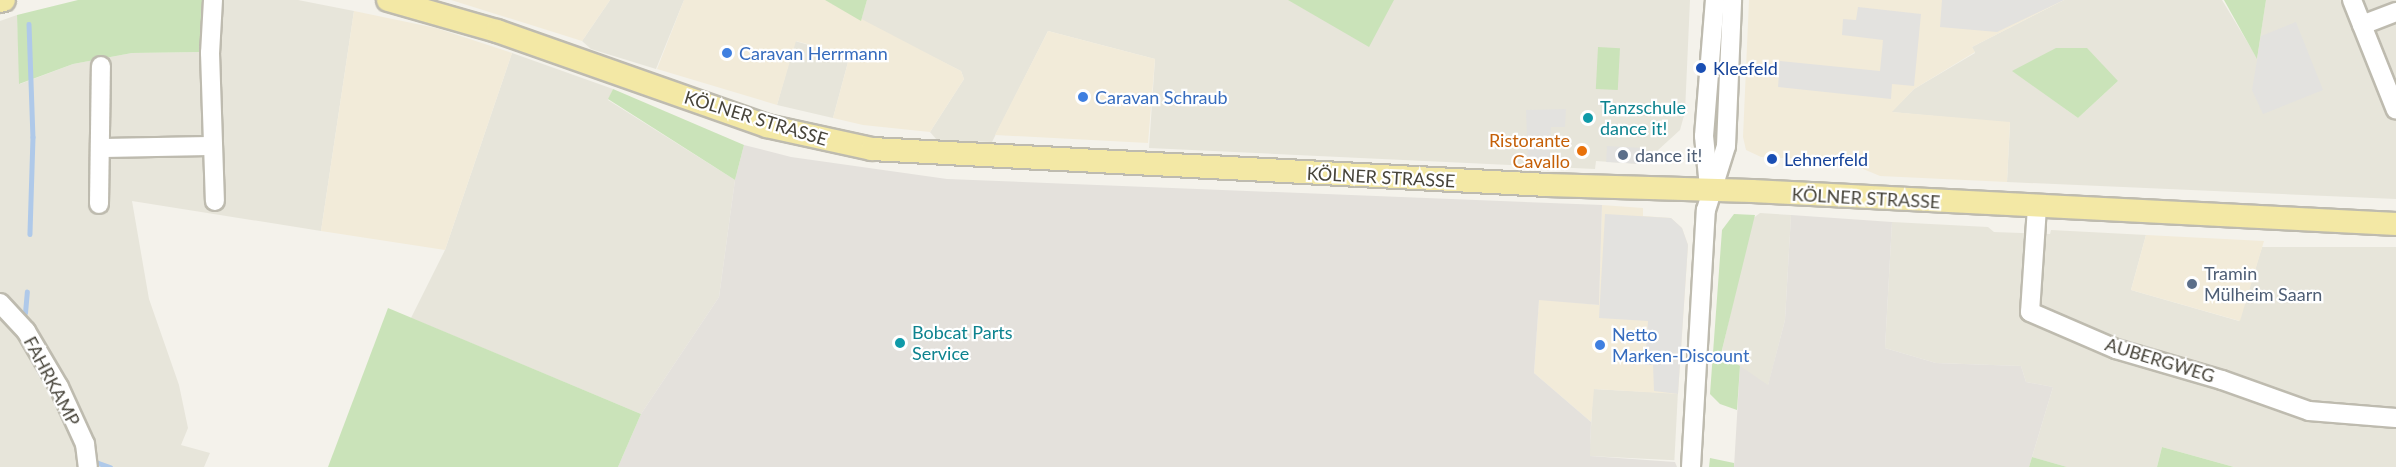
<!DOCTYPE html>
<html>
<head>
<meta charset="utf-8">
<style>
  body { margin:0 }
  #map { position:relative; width:2396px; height:467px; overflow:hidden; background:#f4f2eb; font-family:Lato,sans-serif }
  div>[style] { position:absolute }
  .residential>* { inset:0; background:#e7e5da; transform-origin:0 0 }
  .commercial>* { inset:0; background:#f2ebd9 }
  .industrial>* { inset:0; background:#e4e1dc }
  .green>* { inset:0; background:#cae3b9; transform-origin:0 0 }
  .parking>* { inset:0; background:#e3e2df; transform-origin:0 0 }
  .stream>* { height:4.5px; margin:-2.25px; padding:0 2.25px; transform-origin:2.25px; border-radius:2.25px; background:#afc9e9 }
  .roads { filter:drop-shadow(2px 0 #bebbaf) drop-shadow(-2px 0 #bebbaf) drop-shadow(0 2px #bebbaf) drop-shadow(0 -2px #bebbaf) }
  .minor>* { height:18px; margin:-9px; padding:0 9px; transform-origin:9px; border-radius:9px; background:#fff }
  .major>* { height:22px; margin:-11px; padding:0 11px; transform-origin:11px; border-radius:11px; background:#f3e8a5 }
  .dots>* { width:16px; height:16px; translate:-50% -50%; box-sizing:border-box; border:3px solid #fff; border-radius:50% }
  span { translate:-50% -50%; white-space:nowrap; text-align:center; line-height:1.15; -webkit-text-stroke:4.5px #fff; paint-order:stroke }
  .shop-label { font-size:18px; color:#366cbe }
  .left { translate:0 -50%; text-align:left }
  .transit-label { font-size:18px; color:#164399 }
  .culture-label { font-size:18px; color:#0d838f }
  .street-label { font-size:18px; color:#47443a }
  .food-label { font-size:18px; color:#c56008 }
  .right { translate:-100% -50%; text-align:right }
  .service-label { font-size:18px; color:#4e5e75 }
</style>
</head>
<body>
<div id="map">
  <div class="residential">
    <i style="clip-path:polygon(204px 0,298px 0,354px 11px,321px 231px,132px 201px,149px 299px,179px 385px,188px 428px,181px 445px,210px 453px,204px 467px,0 467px,0 21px,17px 15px,20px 84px,73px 64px,132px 53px,202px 52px)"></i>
    <i style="clip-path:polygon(610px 0,684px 0,656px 69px,591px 49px,582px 41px)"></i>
    <i style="clip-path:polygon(867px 0,1690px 0,1685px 112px,1680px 130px,1657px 151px,1640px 154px,1639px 164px,1596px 161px,1595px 169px,1149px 148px,1155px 59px,1048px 31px,992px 142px,937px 140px,930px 132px,964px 79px,961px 71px,861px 21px)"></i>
    <i style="clip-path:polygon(evenodd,2064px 0,2222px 0,2257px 58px,2266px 0,2396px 0,2396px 199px,2007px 182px,2010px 123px,1891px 112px,1914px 89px,1975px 53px,1972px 47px,2064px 0,2013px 71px,2118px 81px,2078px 118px,2013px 71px)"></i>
    <i style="clip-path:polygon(795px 41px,826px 50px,831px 57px,848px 62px,833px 118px,777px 105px)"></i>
    <i style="clip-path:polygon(512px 53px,613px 89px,608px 100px,735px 180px,719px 297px,641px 414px,411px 318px,445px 250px)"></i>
    <i style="clip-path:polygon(1760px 213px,1791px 215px,1785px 320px,1768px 386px,1721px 355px,1752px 219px)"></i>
    <i style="clip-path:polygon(1892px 222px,1988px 227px,1994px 232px,2050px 234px,2051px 230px,2146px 235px,2131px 290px,2239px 321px,2262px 247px,2396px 247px,2396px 467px,2234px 467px,2162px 447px,2157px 467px,2067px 467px,2032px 457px,2053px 387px,2026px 382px,2021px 366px,1936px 363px,1885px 348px)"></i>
    <i style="left:1593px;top:389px;width:85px;height:67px;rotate:3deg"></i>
  </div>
  <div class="commercial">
    <i style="clip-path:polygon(451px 0,610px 0,582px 41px)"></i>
    <i style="clip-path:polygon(684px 0,825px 0,961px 71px,964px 79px,930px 132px,863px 125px,833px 118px,848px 62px,831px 57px,826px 49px,796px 41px,777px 105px,657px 69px)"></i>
    <i style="clip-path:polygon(1749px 0,2064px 0,1972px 47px,1975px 52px,1914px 89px,1892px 112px,2010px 122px,2007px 182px,1880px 176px,1844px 161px,1761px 157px,1746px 150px,1743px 137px)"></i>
    <i style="clip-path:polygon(354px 11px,436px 28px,512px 53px,445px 250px,321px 231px)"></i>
    <i style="clip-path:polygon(1048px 31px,1155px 59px,1148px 143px,995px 135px)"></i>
    <i style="clip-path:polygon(1602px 205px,1643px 208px,1643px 216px,1671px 218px,1682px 228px,1688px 245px,1678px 394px,1594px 389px,1591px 422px,1534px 373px,1539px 299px,1599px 305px)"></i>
    <i style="clip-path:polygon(2146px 235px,2264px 241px,2240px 321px,2131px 290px)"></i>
  </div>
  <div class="industrial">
    <i style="clip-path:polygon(744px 145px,791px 157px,947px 179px,1602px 205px,1599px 305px,1539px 300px,1534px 373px,1591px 422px,1590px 456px,1675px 462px,1677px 467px,618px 467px,641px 414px,719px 297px,735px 180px)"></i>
    <i style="clip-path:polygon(1791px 215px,1892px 222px,1885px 348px,1936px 363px,2021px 366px,2026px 382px,2053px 387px,2029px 467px,1734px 467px,1740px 366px,1768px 385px,1785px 320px)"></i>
  </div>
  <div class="green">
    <i style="clip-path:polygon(78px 0,204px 0,202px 52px,132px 53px,73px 64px,19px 84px,17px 15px)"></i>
    <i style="clip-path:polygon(825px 0,867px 0,861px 21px)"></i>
    <i style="clip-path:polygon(1288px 0,1394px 0,1369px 47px)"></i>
    <i style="clip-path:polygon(2224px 0,2266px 0,2257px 59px)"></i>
    <i style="left:1598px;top:47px;width:22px;height:42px;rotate:3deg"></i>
    <i style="clip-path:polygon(2056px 48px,2087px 48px,2118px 81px,2078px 118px,2012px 71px)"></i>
    <i style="clip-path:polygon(613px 89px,744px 145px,735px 180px,608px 99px)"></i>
    <i style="clip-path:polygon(1734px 214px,1755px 215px,1721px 354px,1740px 366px,1737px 410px,1720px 404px,1710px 394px,1722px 230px)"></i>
    <i style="clip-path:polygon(388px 308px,641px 414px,618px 467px,328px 467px)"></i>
    <i style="clip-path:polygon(2162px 447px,2234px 467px,2157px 467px)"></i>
    <i style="clip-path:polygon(2032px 457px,2067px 467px,2029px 467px)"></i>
    <i style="clip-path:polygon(1710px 458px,1734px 463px,1734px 467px,1709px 467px)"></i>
  </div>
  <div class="parking">
    <i style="clip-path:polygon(1942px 0,2064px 0,1997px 32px,1940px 27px)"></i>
    <i style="clip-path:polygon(1858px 7px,1921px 14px,1914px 86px,1892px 84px,1891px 99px,1778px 87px,1780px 61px,1880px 71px,1883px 40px,1842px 35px,1843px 19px,1856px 20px)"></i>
    <i style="clip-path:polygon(2296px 22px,2323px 90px,2263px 114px,2252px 90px,2261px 36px)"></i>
    <i style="clip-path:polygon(1566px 109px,1565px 127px,1551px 127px,1550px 153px,1561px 153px,1561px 159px,1528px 161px,1526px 110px)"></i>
    <i style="left:1607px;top:146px;width:33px;height:16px;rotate:3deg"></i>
    <i style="clip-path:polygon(1605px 214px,1671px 218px,1682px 228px,1688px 245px,1678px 394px,1654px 391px,1653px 365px,1645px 365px,1648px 321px,1599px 318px)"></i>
  </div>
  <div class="stream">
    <i style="left:29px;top:24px;width:113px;rotate:88deg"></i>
    <i style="left:33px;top:137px;width:97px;rotate:91.8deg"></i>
    <i style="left:25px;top:313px;width:21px;rotate:-85deg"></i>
    <i style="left:96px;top:462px;width:15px;rotate:20deg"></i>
  </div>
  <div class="roads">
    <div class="minor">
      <i style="left:213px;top:0;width:53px;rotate:93.2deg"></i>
      <i style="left:210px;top:53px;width:148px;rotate:88.1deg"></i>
      <i style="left:2352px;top:0;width:118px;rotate:68.2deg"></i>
      <i style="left:2362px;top:25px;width:36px;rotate:-21deg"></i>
      <i style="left:100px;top:148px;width:113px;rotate:-1deg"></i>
      <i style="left:1709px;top:187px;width:51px;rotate:-95.6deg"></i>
      <i style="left:1704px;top:136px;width:136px;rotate:-85.4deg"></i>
      <i style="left:99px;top:204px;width:138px;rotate:-89.2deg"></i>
      <i style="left:2037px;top:207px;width:105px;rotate:93.8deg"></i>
      <i style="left:2030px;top:312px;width:94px;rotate:23.3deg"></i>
      <i style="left:2116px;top:349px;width:110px;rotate:16.3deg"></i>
      <i style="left:2222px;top:380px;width:92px;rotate:19.6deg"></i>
      <i style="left:2309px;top:411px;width:87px;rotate:4.6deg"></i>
      <i style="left:0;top:303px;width:38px;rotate:47deg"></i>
      <i style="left:26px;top:331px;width:65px;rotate:59.5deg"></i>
      <i style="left:59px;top:387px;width:63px;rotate:65.5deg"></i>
      <i style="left:85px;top:444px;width:23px;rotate:83deg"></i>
      <i style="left:1691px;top:467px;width:257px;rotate:-86.7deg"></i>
      <i style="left:1706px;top:210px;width:67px;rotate:-72.6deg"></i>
      <i style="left:1726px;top:146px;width:146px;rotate:-87.6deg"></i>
    </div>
    <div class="major">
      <i style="left:388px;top:0;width:113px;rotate:15.9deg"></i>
      <i style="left:497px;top:31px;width:286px;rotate:19.4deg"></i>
      <i style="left:767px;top:126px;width:107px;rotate:12.4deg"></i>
      <i style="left:872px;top:149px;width:676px;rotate:3.05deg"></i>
      <i style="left:1547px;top:185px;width:205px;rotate:1.7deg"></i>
      <i style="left:1752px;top:191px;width:645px;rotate:2.93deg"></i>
      <i style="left:0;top:1px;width:4px;rotate:-14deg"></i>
    </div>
  </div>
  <div class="dots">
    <i style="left:727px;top:53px;background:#3f7fe0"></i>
    <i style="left:1701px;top:68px;background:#1a4fb4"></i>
    <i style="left:1083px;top:97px;background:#3f7fe0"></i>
    <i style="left:1588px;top:118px;background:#0f9aa8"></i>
    <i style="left:1582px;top:151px;background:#e8710a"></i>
    <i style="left:1623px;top:155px;background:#5c6f8a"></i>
    <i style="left:1772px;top:159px;background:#1a4fb4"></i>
    <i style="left:2192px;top:284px;background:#5c6f8a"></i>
    <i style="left:900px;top:343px;background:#0f9aa8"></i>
    <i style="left:1600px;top:345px;background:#3f7fe0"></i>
  </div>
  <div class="shop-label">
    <span class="left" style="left:739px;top:53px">Caravan Herrmann</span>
    <span class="left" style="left:1095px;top:97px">Caravan Schraub</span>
    <span class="left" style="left:1612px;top:345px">Netto<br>Marken-Discount</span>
  </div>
  <div class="transit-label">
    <span class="left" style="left:1713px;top:68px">Kleefeld</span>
    <span class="left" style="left:1784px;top:159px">Lehnerfeld</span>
  </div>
  <div class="culture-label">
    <span class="left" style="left:1600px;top:118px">Tanzschule<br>dance it!</span>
    <span class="left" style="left:912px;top:343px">Bobcat Parts<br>Service</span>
  </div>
  <div class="street-label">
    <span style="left:756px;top:118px;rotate:17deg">KÖLNER STRASSE</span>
    <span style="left:1381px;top:177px;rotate:3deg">KÖLNER STRASSE</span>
    <span style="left:1866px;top:198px;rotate:3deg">KÖLNER STRASSE</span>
    <span style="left:2160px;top:360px;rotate:17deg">AUBERGWEG</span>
    <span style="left:52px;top:381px;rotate:62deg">FAHRKAMP</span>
  </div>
  <div class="food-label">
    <span class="right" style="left:1570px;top:151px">Ristorante<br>Cavallo</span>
  </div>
  <div class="service-label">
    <span class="left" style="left:1635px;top:155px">dance it!</span>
    <span class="left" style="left:2204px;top:284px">Tramin<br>Mülheim Saarn</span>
  </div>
</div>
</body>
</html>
